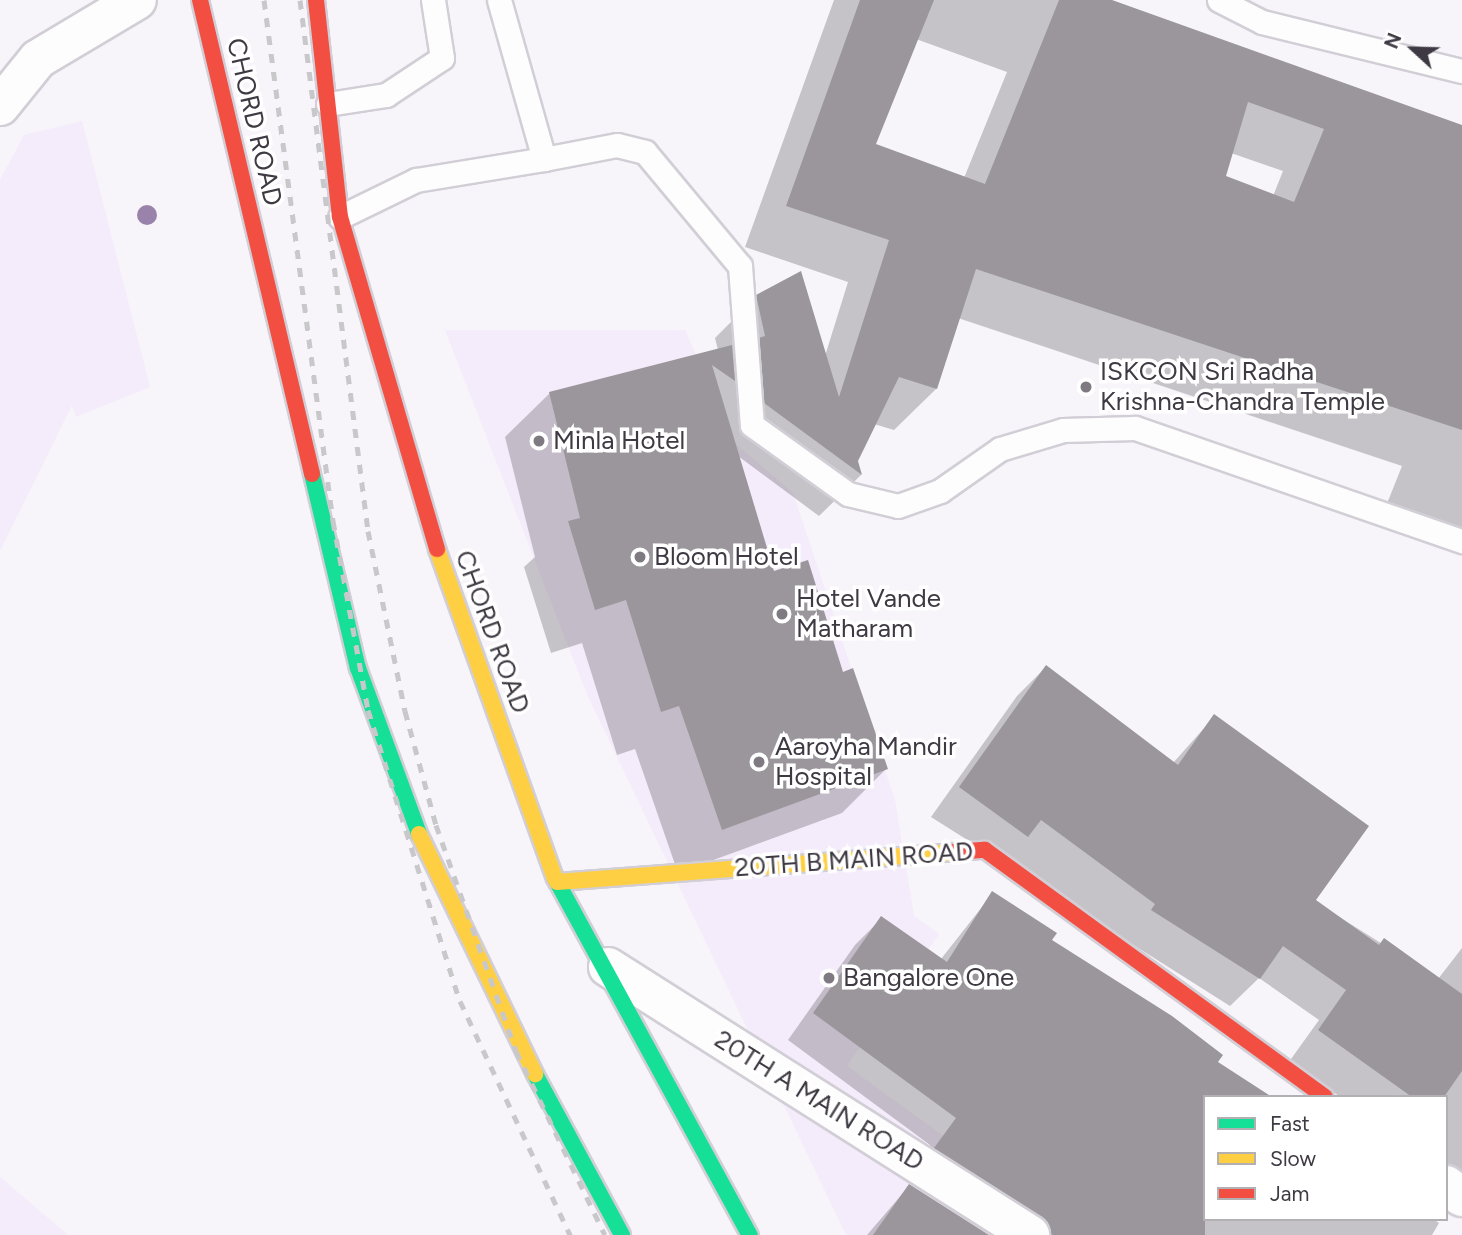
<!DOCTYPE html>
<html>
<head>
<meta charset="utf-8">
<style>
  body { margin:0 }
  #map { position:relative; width:1462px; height:1235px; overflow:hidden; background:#f7f4fa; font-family:Figtree,sans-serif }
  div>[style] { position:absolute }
  .built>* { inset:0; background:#f4ebfb }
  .shadow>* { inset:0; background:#0003 }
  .building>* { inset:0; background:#9a969c }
  .roads { filter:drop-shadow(2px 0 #d2ced6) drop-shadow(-2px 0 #d2ced6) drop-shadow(0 2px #d2ced6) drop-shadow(0 -2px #d2ced6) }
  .lane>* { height:23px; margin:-11.5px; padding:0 11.5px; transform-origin:11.5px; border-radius:11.5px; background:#fefdfe }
  .street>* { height:38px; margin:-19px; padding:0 19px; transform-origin:19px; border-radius:19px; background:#fefdfe }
  .fast>* { height:16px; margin:-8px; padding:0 8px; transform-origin:8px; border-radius:8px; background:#16e098 }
  .slow>* { height:16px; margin:-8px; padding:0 8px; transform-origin:8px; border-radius:8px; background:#ffcf43 }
  .jam>* { height:16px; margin:-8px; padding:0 8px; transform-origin:8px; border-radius:8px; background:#f24e42 }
  .rail>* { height:5px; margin-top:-2.5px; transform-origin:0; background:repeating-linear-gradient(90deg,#c8c7ca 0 9px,transparent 0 18px) }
  .trees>* { width:20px; height:20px; margin:-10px; border-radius:50%; background:#9a83aa }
  .dots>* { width:19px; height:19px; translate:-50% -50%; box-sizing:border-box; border:4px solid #fff; border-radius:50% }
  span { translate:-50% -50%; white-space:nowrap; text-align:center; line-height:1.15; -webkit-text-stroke:7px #fff; paint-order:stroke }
  .street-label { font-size:26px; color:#3e3942 }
  .poi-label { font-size:26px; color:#3e3942 }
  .left { translate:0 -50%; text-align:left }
  .legend { position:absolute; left:1203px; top:1095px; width:245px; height:126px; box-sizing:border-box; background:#fff; border:2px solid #b2b0b3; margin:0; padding:9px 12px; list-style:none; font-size:21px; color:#3e3942 }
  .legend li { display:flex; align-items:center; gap:14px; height:35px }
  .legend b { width:35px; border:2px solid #b2b0b3 }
  .north { position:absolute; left:1378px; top:14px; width:70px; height:70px; -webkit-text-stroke:5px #fff; paint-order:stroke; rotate:292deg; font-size:19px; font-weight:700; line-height:28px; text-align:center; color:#3e3942 }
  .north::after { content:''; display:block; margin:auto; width:24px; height:32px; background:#3e3942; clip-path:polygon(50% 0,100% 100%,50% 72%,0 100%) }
</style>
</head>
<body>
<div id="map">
  <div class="built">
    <i style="clip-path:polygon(82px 121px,150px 387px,76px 417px,72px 405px,0 551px,0 180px,24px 135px)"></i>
    <i style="clip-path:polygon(445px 330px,685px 330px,734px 442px,793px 493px,895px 800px,914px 916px,939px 934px,847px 1066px,1017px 1189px,990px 1235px,846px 1235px,586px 692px)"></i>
    <i style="clip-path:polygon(0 1177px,67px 1234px,66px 1235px,0 1235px)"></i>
  </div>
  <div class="shadow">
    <i style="clip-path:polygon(evenodd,834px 0,1111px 0,1462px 128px,1462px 542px,1384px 511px,1402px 466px,958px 318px,936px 389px,894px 430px,874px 424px,856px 461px,861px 475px,819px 516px,738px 456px,773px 573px,841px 674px,886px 769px,842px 813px,678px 873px,635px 749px,617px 755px,582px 643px,551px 653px,524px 567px,535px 557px,505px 437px,550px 393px,718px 350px,715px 338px,757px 296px,825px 356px,848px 282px,745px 247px,834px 0,916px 39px,1007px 72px,964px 178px,874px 145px,916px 39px,834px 0,1231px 153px,1283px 171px,1273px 196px,1224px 178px,1231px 153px)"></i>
    <i style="clip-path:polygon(1046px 667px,1173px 763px,1214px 717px,1314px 901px,1438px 979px,1462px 948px,1462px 1189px,1446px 1177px,1446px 1097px,1340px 1097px,1291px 1059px,1319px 1020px,1259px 978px,1230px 1006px,931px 817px,1017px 696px)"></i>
    <i style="clip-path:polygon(993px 893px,1049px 941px,1205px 1097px,1205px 1219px,1433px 1219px,1439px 1223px,1432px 1235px,1003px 1235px,909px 1175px,930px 1145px,788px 1040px,855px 945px,882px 918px,941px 959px)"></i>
    <i style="clip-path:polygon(909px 1186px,986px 1235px,867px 1235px)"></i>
  </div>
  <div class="building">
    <i style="clip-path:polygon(evenodd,860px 0,934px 0,876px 144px,985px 184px,1059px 0,1112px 0,1462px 125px,1462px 430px,976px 269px,937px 389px,899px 377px,858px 461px,862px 475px,764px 403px,759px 338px,765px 336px,756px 295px,801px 271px,839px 397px,889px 240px,786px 206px,860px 0,1248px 102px,1324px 129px,1294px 202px,1226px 176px,1248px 102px)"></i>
    <i style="clip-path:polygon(732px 345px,735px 381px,712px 365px,774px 571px,808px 560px,843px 672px,853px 668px,888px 769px,722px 830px,679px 706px,661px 712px,626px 600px,595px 610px,568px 521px,580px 518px,549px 392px)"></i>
    <i style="clip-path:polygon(1046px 665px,1178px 765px,1214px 714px,1369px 826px,1316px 900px,1379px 945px,1384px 938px,1462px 994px,1462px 1071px,1444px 1097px,1412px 1097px,1318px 1030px,1346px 990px,1283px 946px,1260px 979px,1151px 910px,1155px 904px,1041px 820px,1028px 837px,959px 787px)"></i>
    <i style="clip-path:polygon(992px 891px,1057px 933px,1052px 940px,1172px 1016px,1223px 1055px,1218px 1062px,1272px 1097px,1205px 1097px,1205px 1235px,1052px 1235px,1042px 1217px,934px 1148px,956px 1118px,813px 1013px,881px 916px,947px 962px)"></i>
    <i style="clip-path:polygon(909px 1184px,989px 1235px,873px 1235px)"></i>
  </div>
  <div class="roads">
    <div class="lane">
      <i style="left:1219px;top:0;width:48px;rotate:27.1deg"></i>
      <i style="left:1262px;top:22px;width:206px;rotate:13.8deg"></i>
      <i style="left:328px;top:104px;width:59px;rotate:-8.8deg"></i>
      <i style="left:386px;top:95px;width:67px;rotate:-33.5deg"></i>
      <i style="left:442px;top:58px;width:59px;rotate:-98.8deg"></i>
      <i style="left:544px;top:159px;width:74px;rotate:-10.9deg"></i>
      <i style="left:617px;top:145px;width:29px;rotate:14deg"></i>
      <i style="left:645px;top:152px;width:148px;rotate:50.2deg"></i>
      <i style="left:740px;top:266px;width:159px;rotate:85.7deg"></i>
      <i style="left:752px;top:425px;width:118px;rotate:35.7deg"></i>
      <i style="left:848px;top:494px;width:51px;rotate:13.5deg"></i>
      <i style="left:898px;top:506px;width:45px;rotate:-19.7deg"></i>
      <i style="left:940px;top:491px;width:73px;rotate:-35deg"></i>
      <i style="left:1000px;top:449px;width:66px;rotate:-16.8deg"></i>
      <i style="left:1063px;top:430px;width:72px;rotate:-1.6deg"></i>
      <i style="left:1135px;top:428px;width:346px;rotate:19.1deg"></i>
      <i style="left:340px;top:217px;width:85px;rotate:-26deg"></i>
      <i style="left:416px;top:180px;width:130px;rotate:-9.3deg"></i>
      <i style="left:544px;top:159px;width:165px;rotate:-105.8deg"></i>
    </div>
    <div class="street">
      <i style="left:0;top:106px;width:60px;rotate:-51deg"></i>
      <i style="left:38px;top:59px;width:115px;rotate:-30.8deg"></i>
      <i style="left:608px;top:967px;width:500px;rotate:32.4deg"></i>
      <i style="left:1446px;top:1185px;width:20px;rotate:37deg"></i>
    </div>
    <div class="fast">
      <i style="left:312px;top:474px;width:199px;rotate:76.7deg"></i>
      <i style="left:358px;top:668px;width:177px;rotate:69.8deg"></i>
      <i style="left:555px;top:878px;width:407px;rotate:61.4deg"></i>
      <i style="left:535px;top:1074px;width:183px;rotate:61.6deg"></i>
    </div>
    <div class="slow">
      <i style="left:437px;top:549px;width:350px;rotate:70.3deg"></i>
      <i style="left:419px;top:834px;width:267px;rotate:64.2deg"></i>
      <i style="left:557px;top:882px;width:397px;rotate:-4.3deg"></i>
    </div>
    <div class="jam">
      <i style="left:200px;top:0;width:487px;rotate:76.7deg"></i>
      <i style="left:316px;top:0;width:218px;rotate:83.7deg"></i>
      <i style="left:340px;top:217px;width:346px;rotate:73.7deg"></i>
      <i style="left:953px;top:852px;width:32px;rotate:-4deg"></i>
      <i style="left:985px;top:850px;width:420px;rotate:36deg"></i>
    </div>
  </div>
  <div class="rail">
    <i style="left:264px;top:0;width:526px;rotate:82.46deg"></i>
    <i style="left:333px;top:521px;width:192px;rotate:79.5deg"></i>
    <i style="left:368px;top:710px;width:305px;rotate:72.5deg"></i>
    <i style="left:460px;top:1001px;width:259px;rotate:64.8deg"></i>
    <i style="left:300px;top:0;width:535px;rotate:82.7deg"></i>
    <i style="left:368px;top:531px;width:184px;rotate:78.4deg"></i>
    <i style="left:405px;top:711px;width:118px;rotate:74.8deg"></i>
    <i style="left:436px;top:825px;width:240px;rotate:70.5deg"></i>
    <i style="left:516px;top:1051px;width:204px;rotate:64.2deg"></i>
  </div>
  <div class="trees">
    <i style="left:147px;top:215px"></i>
  </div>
  <div class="dots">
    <i style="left:1086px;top:387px;background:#7f7a82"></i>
    <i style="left:539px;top:441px;background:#7f7a82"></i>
    <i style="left:640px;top:557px;background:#7f7a82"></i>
    <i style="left:782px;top:614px;background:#7f7a82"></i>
    <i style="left:759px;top:762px;background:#7f7a82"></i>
    <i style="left:829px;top:978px;background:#7f7a82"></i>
  </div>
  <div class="street-label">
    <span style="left:254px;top:122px;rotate:77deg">CHORD ROAD</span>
    <span style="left:492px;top:632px;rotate:70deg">CHORD ROAD</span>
    <span style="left:854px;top:860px;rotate:-4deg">20TH B MAIN ROAD</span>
    <span style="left:819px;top:1101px;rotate:32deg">20TH A MAIN ROAD</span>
  </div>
  <div class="poi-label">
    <span class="left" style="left:1100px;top:387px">ISKCON Sri Radha<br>Krishna-Chandra Temple</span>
    <span class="left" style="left:553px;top:441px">Minla Hotel</span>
    <span class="left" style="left:654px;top:557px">Bloom Hotel</span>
    <span class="left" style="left:796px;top:614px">Hotel Vande<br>Matharam</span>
    <span class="left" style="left:775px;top:762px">Aaroyha Mandir<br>Hospital</span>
    <span class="left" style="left:843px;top:978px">Bangalore One</span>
  </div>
  <ul class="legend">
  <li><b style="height:9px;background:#16e098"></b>Fast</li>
  <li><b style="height:9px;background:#ffcf43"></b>Slow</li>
  <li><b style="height:9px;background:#f24e42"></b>Jam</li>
  </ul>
  <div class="north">N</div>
</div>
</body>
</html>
